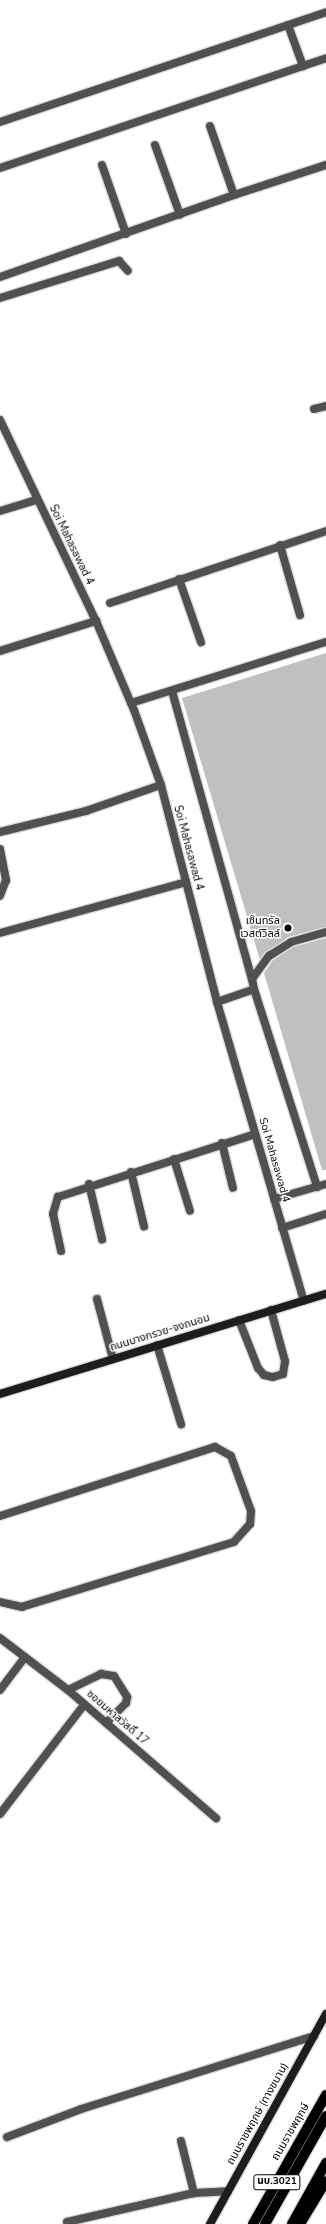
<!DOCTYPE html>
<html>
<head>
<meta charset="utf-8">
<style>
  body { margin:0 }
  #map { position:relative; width:326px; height:2224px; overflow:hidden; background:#fff; font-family:"Nunito Sans","Noto Sans Thai",sans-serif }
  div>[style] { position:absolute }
  .building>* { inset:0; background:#c0c0c0 }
  .roads { filter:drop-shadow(1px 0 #dbdbdb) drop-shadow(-1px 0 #dbdbdb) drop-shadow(0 1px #dbdbdb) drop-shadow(0 -1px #dbdbdb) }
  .lane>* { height:8px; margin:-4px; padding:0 4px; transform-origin:4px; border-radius:4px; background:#505050 }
  .street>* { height:8px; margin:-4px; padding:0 4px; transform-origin:4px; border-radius:4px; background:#505050 }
  .secondary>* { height:8px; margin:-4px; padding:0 4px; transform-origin:4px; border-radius:4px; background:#1d1d1d }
  .primary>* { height:10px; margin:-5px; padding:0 5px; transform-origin:5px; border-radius:5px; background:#000 }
  .dots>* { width:11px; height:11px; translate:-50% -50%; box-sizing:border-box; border:2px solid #fff; border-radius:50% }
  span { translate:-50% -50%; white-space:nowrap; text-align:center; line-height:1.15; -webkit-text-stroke:3px #fff; paint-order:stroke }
  .shield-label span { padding:1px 3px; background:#fff; border:1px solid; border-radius:3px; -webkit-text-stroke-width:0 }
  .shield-label { font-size:10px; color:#000; font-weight:700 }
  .street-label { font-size:11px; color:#000 }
  .poi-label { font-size:11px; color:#000 }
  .right { translate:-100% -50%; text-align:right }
</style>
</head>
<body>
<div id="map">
  <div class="building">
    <i style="clip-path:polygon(326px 653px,326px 927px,288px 937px,260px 960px,182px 698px)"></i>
    <i style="clip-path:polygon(326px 938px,326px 1170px,322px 1170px,264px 973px,273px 960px,293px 947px)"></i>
  </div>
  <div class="roads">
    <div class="lane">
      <i style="left:288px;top:25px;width:44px;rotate:69.9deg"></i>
      <i style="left:0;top:122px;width:344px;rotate:-18.6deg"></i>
      <i style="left:0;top:168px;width:344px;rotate:-18.6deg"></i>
      <i style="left:172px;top:691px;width:299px;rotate:74.5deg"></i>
      <i style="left:0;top:849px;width:32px;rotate:79deg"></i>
      <i style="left:6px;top:880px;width:17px;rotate:111deg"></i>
      <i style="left:0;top:933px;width:193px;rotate:-15.3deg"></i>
      <i style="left:254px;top:989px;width:208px;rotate:72.3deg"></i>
      <i style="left:217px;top:1002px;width:39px;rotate:-19deg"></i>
      <i style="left:254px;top:989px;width:10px;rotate:-101deg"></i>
      <i style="left:252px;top:979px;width:29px;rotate:-54deg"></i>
      <i style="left:269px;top:956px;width:26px;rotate:-32deg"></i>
      <i style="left:291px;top:942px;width:36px;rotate:-16deg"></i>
      <i style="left:222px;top:1143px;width:46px;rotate:76.3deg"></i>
      <i style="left:174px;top:1159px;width:54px;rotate:72.9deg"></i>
      <i style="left:131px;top:1172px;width:56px;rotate:76.5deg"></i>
      <i style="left:89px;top:1184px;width:57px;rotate:76.7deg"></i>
      <i style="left:274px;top:1199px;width:54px;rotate:-16.1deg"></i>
      <i style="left:282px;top:1228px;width:46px;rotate:-17.7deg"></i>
      <i style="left:61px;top:1251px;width:38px;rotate:-102deg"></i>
      <i style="left:53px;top:1214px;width:18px;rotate:-74deg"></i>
      <i style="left:58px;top:1197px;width:207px;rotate:-17.7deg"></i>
      <i style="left:97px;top:1299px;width:62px;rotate:75.1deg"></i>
      <i style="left:239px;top:1320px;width:52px;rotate:68.4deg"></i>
      <i style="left:258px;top:1368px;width:9px;rotate:49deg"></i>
      <i style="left:264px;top:1375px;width:9px;rotate:13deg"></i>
      <i style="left:273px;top:1377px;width:10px;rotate:-17deg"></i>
      <i style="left:283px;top:1374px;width:13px;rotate:-81deg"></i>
      <i style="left:285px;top:1361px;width:53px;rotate:-105.4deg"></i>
      <i style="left:157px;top:1345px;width:83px;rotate:73.1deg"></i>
      <i style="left:0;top:1516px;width:226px;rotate:-17.8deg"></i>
      <i style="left:215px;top:1447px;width:18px;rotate:29deg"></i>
      <i style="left:231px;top:1456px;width:59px;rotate:70deg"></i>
      <i style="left:251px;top:1511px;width:13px;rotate:94deg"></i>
      <i style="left:250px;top:1524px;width:24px;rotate:132deg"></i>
      <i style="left:234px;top:1542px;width:222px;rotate:163deg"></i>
      <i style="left:22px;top:1607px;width:23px;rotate:-167deg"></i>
      <i style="left:0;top:1690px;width:41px;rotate:-52.9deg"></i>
      <i style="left:68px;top:1690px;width:37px;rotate:-26deg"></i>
      <i style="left:101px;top:1674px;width:13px;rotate:9deg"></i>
      <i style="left:114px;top:1676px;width:25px;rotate:58deg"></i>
      <i style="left:127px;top:1697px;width:6px;rotate:99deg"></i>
      <i style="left:126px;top:1703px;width:28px;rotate:135deg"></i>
    </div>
    <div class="street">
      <i style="left:155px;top:145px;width:74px;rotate:70.3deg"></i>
      <i style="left:102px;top:165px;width:73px;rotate:70.8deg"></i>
      <i style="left:234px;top:195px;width:97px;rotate:-18.1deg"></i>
      <i style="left:0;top:277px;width:248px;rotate:-19.3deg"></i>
      <i style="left:234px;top:195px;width:73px;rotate:-109.2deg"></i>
      <i style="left:0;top:298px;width:125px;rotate:-17.3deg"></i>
      <i style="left:119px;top:261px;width:13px;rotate:48deg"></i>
      <i style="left:314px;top:409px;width:12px;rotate:-14deg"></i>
      <i style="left:0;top:420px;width:223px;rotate:64.5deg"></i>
      <i style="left:96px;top:621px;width:97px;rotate:66.9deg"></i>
      <i style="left:134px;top:710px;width:80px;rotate:70.2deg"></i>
      <i style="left:161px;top:785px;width:224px;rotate:75.5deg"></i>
      <i style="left:217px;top:1002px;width:311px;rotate:73.8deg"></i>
      <i style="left:0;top:511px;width:39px;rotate:-17deg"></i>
      <i style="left:280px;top:545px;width:73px;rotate:74.1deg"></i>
      <i style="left:179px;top:579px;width:67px;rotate:70.8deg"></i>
      <i style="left:110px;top:603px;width:228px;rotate:-18.4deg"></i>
      <i style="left:0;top:651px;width:101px;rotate:-17.4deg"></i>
      <i style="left:131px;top:703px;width:204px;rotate:-17.4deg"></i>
      <i style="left:0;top:832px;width:89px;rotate:-13.7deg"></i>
      <i style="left:86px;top:811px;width:79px;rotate:-19.1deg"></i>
      <i style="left:0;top:1638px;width:86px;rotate:37.4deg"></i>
      <i style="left:68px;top:1690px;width:196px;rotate:40.9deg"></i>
      <i style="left:0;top:1814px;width:138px;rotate:-52.4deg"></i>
      <i style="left:7px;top:2137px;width:79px;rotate:-20.7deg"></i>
      <i style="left:81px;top:2109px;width:244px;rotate:-17.4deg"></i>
      <i style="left:181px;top:2141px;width:54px;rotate:76deg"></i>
      <i style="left:67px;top:2222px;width:130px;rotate:-12.9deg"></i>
      <i style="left:194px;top:2193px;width:34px;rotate:-3deg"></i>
    </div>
    <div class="secondary">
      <i style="left:0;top:1394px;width:341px;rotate:-17.1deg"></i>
      <i style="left:210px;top:2224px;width:240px;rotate:-61.1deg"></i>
    </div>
    <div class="primary">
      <i style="left:253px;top:2224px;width:148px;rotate:-60.5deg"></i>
      <i style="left:265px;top:2224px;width:124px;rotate:-60.5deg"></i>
      <i style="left:292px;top:2224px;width:70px;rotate:-60.9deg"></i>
      <i style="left:300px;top:2224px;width:50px;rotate:-58.8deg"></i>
    </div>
  </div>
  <div class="dots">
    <i style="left:288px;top:928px;background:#000"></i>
  </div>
  <div class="shield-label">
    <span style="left:277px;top:2182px">นบ.3021</span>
  </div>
  <div class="street-label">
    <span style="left:71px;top:545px;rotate:64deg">Soi Mahasawad 4</span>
    <span style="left:188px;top:848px;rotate:75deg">Soi Mahasawad 4</span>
    <span style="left:274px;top:1160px;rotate:74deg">Soi Mahasawad 4</span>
    <span style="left:160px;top:1333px;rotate:-17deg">ถนนบางกรวย-จงถนอม</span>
    <span style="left:117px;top:1718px;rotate:41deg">ซอยมหาสวัสดิ์ 17</span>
    <span style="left:258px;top:2114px;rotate:-61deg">ถนนราชพฤกษ์ (ทางขนาน)</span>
    <span style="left:291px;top:2132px;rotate:-60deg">ถนนราชพฤกษ์</span>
  </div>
  <div class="poi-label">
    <span class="right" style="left:280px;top:928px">เซ็นทรัล<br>เวสต์วิลล์</span>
  </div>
</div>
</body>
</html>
